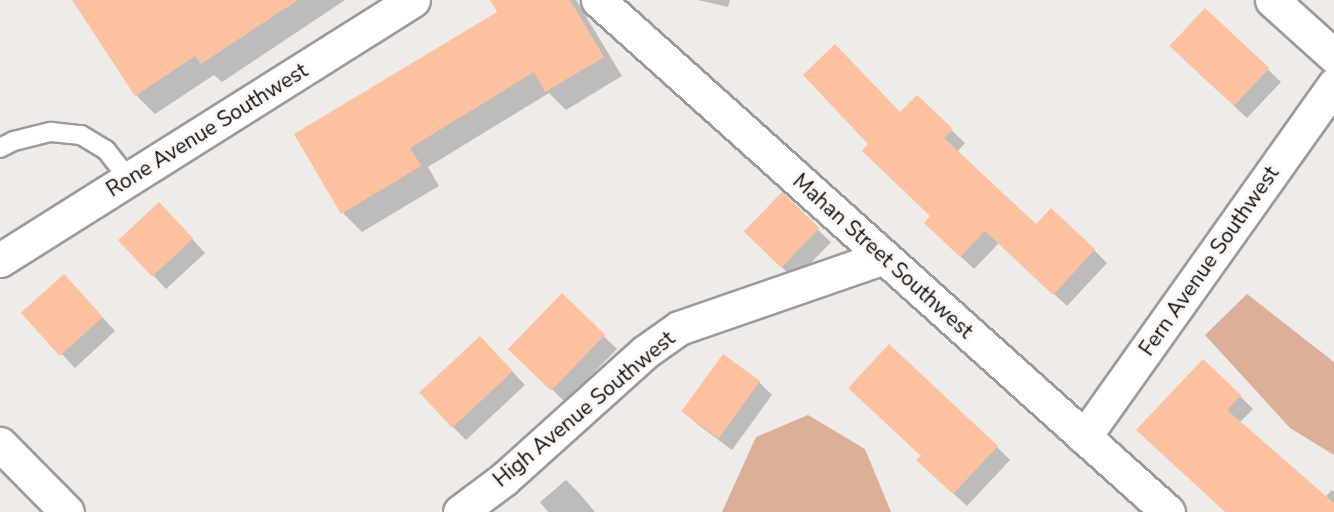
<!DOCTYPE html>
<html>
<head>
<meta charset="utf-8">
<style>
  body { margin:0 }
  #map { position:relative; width:1334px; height:512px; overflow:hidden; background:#eeebe9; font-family:"Nunito Sans",sans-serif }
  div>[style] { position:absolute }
  .green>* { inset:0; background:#dcaf98 }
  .shadow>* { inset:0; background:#0003; transform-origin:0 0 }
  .building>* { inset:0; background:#fec1a0; transform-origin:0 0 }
  .roads { filter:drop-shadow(2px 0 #9e9a99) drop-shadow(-2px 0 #9e9a99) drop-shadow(0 2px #9e9a99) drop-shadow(0 -2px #9e9a99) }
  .lane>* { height:18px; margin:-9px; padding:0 9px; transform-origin:9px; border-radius:9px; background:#fff }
  .street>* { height:33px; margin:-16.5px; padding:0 16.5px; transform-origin:16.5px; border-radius:16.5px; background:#fff }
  span { translate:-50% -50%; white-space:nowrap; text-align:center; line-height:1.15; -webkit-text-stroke:6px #fcf8f6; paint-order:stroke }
  .street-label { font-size:21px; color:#0d0c0b }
</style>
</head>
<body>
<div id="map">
  <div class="green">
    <i style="clip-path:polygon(1247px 294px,1334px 362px,1334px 455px,1290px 428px,1205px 335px)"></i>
    <i style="clip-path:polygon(808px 415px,865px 449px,891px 512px,722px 512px,756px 437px)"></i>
  </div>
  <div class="shadow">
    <i style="clip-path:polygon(74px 0,345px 0,222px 82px,214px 75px,155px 114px,136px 95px)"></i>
    <i style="clip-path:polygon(511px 0,576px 0,622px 76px,566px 110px,549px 93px,428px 167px,439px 186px,362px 232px,343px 213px)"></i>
    <i style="clip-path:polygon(698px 0,730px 0,728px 7px)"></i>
    <i style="clip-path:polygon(1205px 10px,1281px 82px,1247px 118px,1184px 59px)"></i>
    <i style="clip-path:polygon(917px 97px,965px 143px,957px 152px,1036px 226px,1094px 250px,1107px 263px,1067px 306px,999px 243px,974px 269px,939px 236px,900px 114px)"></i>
    <i style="left:782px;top:195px;width:68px;height:52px;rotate:44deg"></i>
    <i style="clip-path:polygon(172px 217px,205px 253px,166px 289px,120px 240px)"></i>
    <i style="clip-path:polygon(77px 289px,115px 331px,75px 368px,23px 313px)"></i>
    <i style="clip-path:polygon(562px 296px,617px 349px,565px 402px,524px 362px)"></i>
    <i style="clip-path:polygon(493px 351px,525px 385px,466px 440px,453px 427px)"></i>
    <i style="clip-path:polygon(759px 382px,772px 395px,732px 450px,697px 424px,684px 411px)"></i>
    <i style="clip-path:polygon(1240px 396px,1253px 409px,1239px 423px,1325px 497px,1332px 490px,1334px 492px,1334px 512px,1227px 512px,1151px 443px)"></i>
    <i style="clip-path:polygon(997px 447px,1010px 460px,967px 506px,931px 473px,922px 456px)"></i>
    <i style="clip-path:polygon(566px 480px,579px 493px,595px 512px,548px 512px,540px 502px)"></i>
  </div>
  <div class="building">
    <i style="clip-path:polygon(72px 0,298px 0,201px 64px,195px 56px,135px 96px)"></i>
    <i style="clip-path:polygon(490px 0,570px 0,604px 57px,545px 92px,534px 72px,410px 148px,421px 166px,341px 214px,294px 134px,497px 12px)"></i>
    <i style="left:1205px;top:8px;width:88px;height:52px;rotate:43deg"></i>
    <i style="clip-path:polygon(835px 44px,900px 112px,917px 95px,953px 129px,944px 138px,1036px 224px,1051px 208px,1095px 249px,1053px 295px,985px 231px,960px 257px,924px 223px,930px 216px,862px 151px,868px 144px,803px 75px)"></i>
    <i style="left:782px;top:192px;width:52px;height:55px;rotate:44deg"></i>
    <i style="left:159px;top:202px;width:50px;height:56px;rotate:47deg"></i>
    <i style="left:64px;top:274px;width:58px;height:58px;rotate:48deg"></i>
    <i style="left:562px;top:293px;width:60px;height:78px;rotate:44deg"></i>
    <i style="left:480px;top:336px;width:48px;height:83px;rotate:47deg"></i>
    <i style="clip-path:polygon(889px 344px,998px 446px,953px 494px,916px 460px,921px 456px,848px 388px)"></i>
    <i style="left:723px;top:354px;width:46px;height:71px;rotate:36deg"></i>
    <i style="clip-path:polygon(1203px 359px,1241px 395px,1227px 410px,1334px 503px,1334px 512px,1225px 512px,1136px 430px)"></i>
  </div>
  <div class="roads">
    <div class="lane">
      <i style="left:0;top:148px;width:16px;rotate:-27deg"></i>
      <i style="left:14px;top:141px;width:38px;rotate:-14deg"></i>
      <i style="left:51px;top:132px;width:30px;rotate:6deg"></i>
      <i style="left:81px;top:135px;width:29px;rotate:31deg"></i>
      <i style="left:106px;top:150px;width:37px;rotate:52deg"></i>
    </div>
    <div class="street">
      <i style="left:598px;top:0;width:766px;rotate:41.93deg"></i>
      <i style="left:1272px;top:0;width:84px;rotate:42.1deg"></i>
      <i style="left:0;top:260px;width:488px;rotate:-32.2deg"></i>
      <i style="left:1084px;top:437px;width:432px;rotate:-54.6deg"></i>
      <i style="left:0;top:444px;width:95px;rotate:45.4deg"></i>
      <i style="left:460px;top:512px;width:55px;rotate:-36.9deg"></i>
      <i style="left:504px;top:479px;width:190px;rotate:-42deg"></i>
      <i style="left:645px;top:352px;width:42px;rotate:-35.2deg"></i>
      <i style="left:679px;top:328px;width:217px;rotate:-19.1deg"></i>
    </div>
  </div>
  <div class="street-label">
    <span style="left:207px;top:130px;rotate:-32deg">Rone Avenue Southwest</span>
    <span style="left:883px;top:256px;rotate:42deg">Mahan Street Southwest</span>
    <span style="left:1209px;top:261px;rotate:-55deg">Fern Avenue Southwest</span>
    <span style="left:584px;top:409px;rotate:-40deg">High Avenue Southwest</span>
  </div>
</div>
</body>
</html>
